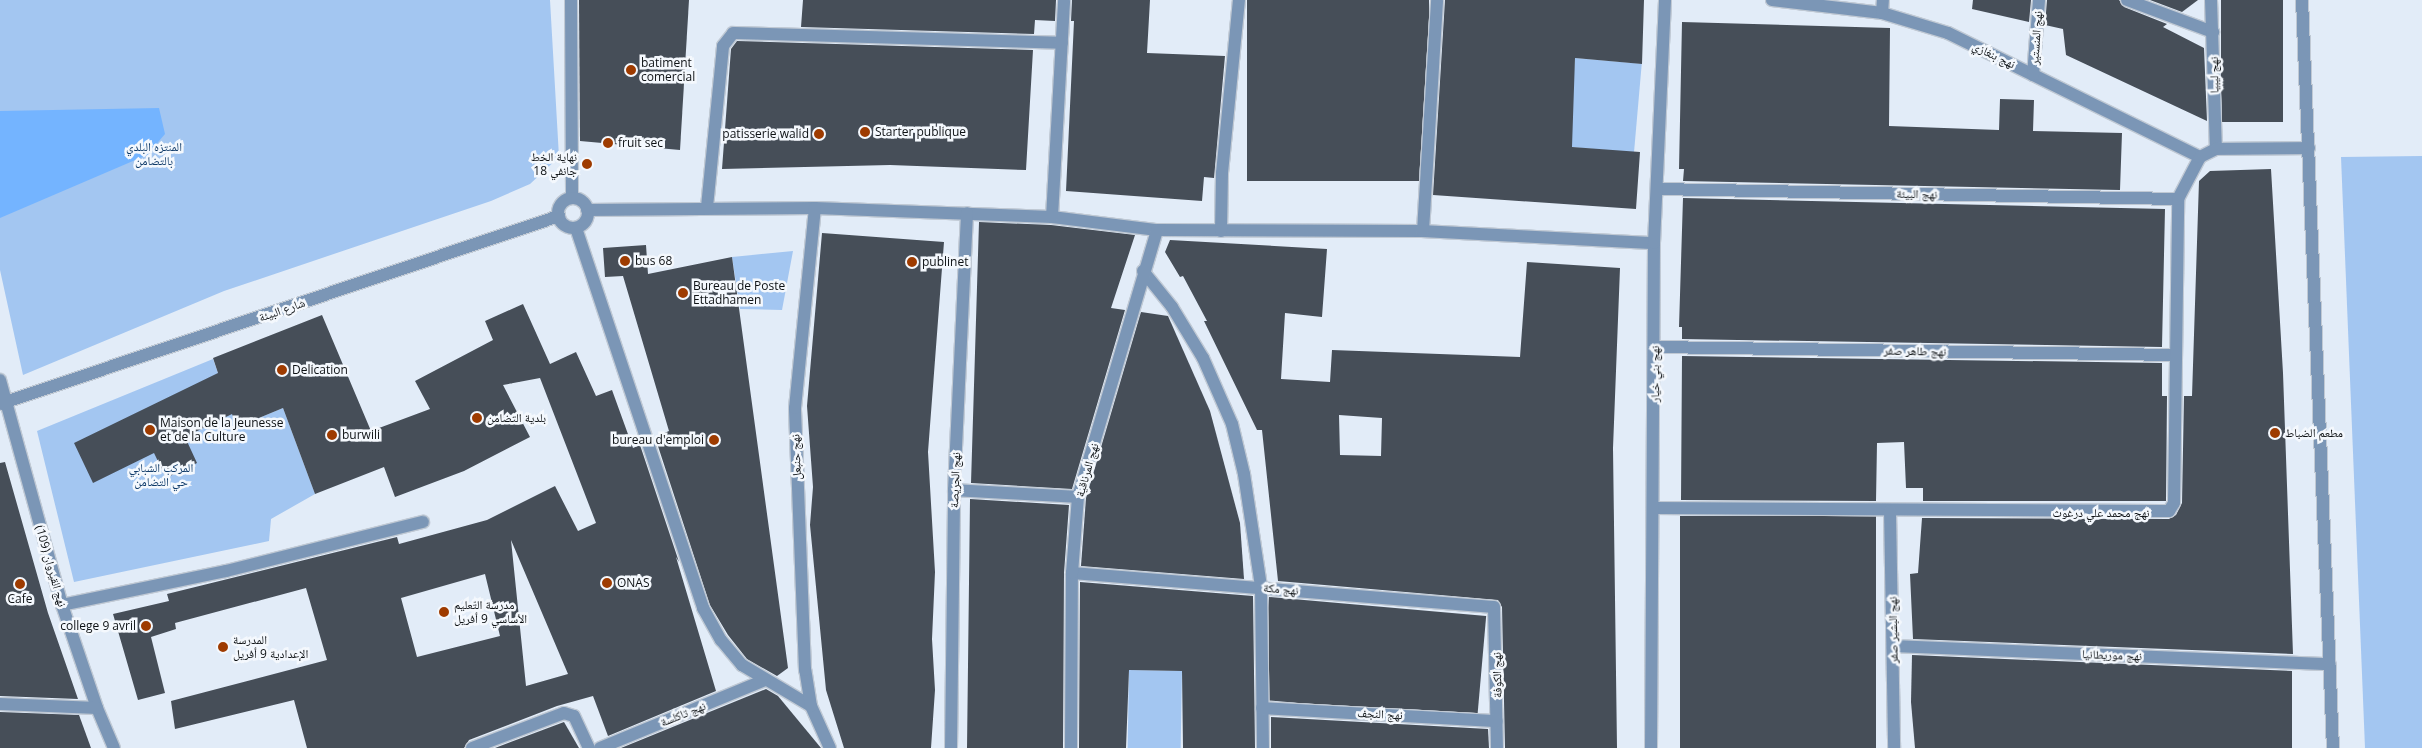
<!DOCTYPE html>
<html>
<head>
<meta charset="utf-8">
<style>
  body { margin:0 }
  #map { position:relative; width:2422px; height:748px; overflow:hidden; background:#e2ecf8; font-family:"Open Sans","Noto Naskh Arabic",sans-serif }
  div>[style] { position:absolute }
  .green>* { inset:0; background:#a3c6f1; transform-origin:0 0 }
  .water>* { inset:0; background:#74b4ff }
  .building>* { inset:0; background:#464e58; transform-origin:0 0 }
  .roads { filter:drop-shadow(1px 0 #c0c9d4) drop-shadow(-1px 0 #c0c9d4) drop-shadow(0 1px #c0c9d4) drop-shadow(0 -1px #c0c9d4) }
  .minor>* { height:12px; margin:-6px; padding:0 6px; transform-origin:6px; border-radius:6px; background:#7b96b6 }
  .minor>.ring { margin:-6px; padding:0; box-sizing:content-box; background:none; border:12px solid #7b96b6; border-radius:50% }
  .tertiary>* { height:12px; margin:-6px; padding:0 6px; transform-origin:6px; border-radius:6px; background:#7b96b6 }
  .dots>* { width:14px; height:14px; translate:-50% -50%; box-sizing:border-box; border:2px solid #f4f8fd; border-radius:50% }
  span { translate:-50% -50%; white-space:nowrap; text-align:center; line-height:1.15; -webkit-text-stroke:5px #f4f8fd; paint-order:stroke }
  .street-label { font-size:12px; color:#0d1114 }
  .poi-label { font-size:12px; color:#0d1114 }
  .left { translate:0 -50%; text-align:left }
  .right { translate:-100% -50%; text-align:right }
  .park-label { font-size:12px; color:#0d3968 }
</style>
</head>
<body>
<div id="map">
  <div class="green">
    <i style="clip-path:polygon(0 0,550px 0,559px 157px,530px 184px,491px 201px,224px 291px,23px 375px,0 270px)"></i>
    <i style="left:1575px;top:58px;width:67px;height:89px;rotate:5deg"></i>
    <i style="clip-path:polygon(2422px 156px,2422px 748px,2365px 748px,2341px 157px)"></i>
    <i style="clip-path:polygon(793px 251px,782px 310px,740px 309px,732px 257px)"></i>
    <i style="clip-path:polygon(213px 359px,237px 427px,283px 408px,315px 494px,271px 519px,269px 541px,74px 582px,37px 431px)"></i>
    <i style="left:1129px;top:670px;width:53px;height:78px;rotate:1deg"></i>
  </div>
  <div class="water">
    <i style="clip-path:polygon(159px 108px,165px 134px,147px 155px,0 218px,0 111px)"></i>
  </div>
  <div class="building">
    <i style="clip-path:polygon(579px 0,689px 0,680px 150px,580px 141px)"></i>
    <i style="clip-path:polygon(803px 0,1056px 0,1055px 21px,1035px 20px,1034px 34px,801px 27px)"></i>
    <i style="clip-path:polygon(1072px 0,1150px 0,1147px 53px,1225px 56px,1214px 178px,1204px 177px,1202px 201px,1066px 191px,1074px 21px,1071px 21px)"></i>
    <i style="left:1247px;top:0;width:182px;height:181px"></i>
    <i style="clip-path:polygon(1445px 0,1644px 0,1642px 64px,1575px 58px,1572px 147px,1640px 152px,1636px 209px,1433px 195px)"></i>
    <i style="clip-path:polygon(1973px 0,2031px 0,2029px 22px,1972px 9px)"></i>
    <i style="clip-path:polygon(2047px 0,2119px 0,2124px 7px,2167px 24px,2163px 27px,2204px 48px,2207px 121px,2066px 55px,2063px 29px,2045px 25px)"></i>
    <i style="clip-path:polygon(2150px 0,2198px 0,2182px 12px)"></i>
    <i style="left:2221px;top:0;width:62px;height:122px"></i>
    <i style="clip-path:polygon(1682px 22px,1890px 28px,1889px 126px,1999px 130px,2000px 99px,2034px 100px,2033px 131px,2122px 133px,2120px 190px,1683px 181px,1684px 169px,1679px 169px)"></i>
    <i style="clip-path:polygon(737px 41px,1033px 50px,1026px 170px,890px 165px,722px 169px,731px 49px)"></i>
    <i style="clip-path:polygon(2271px 169px,2283px 373px,2293px 654px,1913px 639px,1910px 574px,1918px 573px,1922px 518px,2169px 519px,2176px 515px,2182px 503px,2184px 396px,2192px 396px,2199px 181px,2210px 171px)"></i>
    <i style="clip-path:polygon(1683px 198px,2165px 209px,2162px 347px,1682px 339px,1682px 327px,1679px 327px)"></i>
    <i style="clip-path:polygon(979px 222px,1051px 225px,1135px 235px,1111px 308px,1125px 310px,1072px 489px,971px 483px)"></i>
    <i style="clip-path:polygon(822px 233px,944px 242px,928px 452px,935px 572px,932px 639px,935px 690px,931px 748px,844px 748px,826px 690px,810px 525px,813px 487px,807px 406px)"></i>
    <i style="clip-path:polygon(evenodd,1170px 240px,1327px 249px,1322px 317px,1285px 313px,1281px 379px,1330px 382px,1332px 350px,1520px 357px,1527px 262px,1620px 268px,1613px 448px,1617px 748px,1505px 748px,1502px 607px,1498px 600px,1278px 581px,1262px 430px,1257px 430px,1204px 321px,1207px 321px,1183px 276px,1180px 277px,1165px 252px,1170px 240px,1339px 415px,1382px 418px,1381px 456px,1340px 455px,1339px 415px)"></i>
    <i style="clip-path:polygon(646px 245px,648px 274px,732px 257px,788px 668px,777px 676px,747px 659px,728px 635px,710px 605px,655px 437px,669px 431px,623px 276px,605px 277px,603px 248px)"></i>
    <i style="clip-path:polygon(evenodd,523px 304px,550px 364px,576px 352px,596px 396px,612px 390px,633px 448px,640px 445px,679px 562px,676px 557px,716px 691px,608px 736px,593px 696px,557px 706px,469px 740px,464px 748px,307px 748px,294px 700px,175px 729px,171px 701px,327px 660px,306px 588px,175px 623px,176px 629px,151px 637px,165px 693px,138px 700px,113px 614px,169px 601px,167px 594px,397px 537px,399px 544px,487px 520px,555px 486px,578px 531px,596px 523px,540px 378px,503px 385px,530px 437px,464px 471px,395px 497px,384px 467px,315px 494px,283px 408px,237px 427px,232px 414px,185px 437px,197px 463px,166px 478px,154px 453px,93px 483px,74px 443px,218px 373px,213px 358px,322px 315px,371px 431px,430px 409px,415px 381px,493px 340px,485px 321px,523px 304px,511px 540px,568px 674px,526px 686px,511px 540px,523px 304px,485px 574px,500px 636px,417px 657px,401px 598px,485px 574px)"></i>
    <i style="clip-path:polygon(1141px 312px,1168px 316px,1210px 411px,1240px 523px,1244px 579px,1081px 566px,1086px 498px)"></i>
    <i style="clip-path:polygon(1682px 356px,2162px 363px,2162px 396px,2167px 396px,2166px 501px,1923px 501px,1923px 488px,1906px 488px,1904px 442px,1877px 443px,1876px 501px,1681px 500px)"></i>
    <i style="clip-path:polygon(5px 462px,48px 613px,78px 699px,0 696px,0 463px)"></i>
    <i style="clip-path:polygon(970px 499px,1069px 505px,1064px 573px,1063px 748px,967px 748px)"></i>
    <i style="left:1680px;top:516px;width:196px;height:232px"></i>
    <i style="clip-path:polygon(1080px 582px,1253px 596px,1255px 748px,1183px 748px,1182px 671px,1129px 670px,1126px 748px,1079px 748px)"></i>
    <i style="left:1269px;top:597px;width:218px;height:103px;rotate:5deg"></i>
    <i style="clip-path:polygon(1912px 655px,2292px 671px,2292px 748px,1915px 748px,1911px 702px)"></i>
    <i style="clip-path:polygon(766px 689px,778px 696px,821px 748px,621px 748px)"></i>
    <i style="clip-path:polygon(0 712px,79px 715px,91px 748px,0 748px)"></i>
    <i style="clip-path:polygon(1271px 717px,1488px 729px,1489px 748px,1271px 748px)"></i>
    <i style="clip-path:polygon(564px 722px,579px 748px,495px 748px)"></i>
  </div>
  <div class="roads">
    <div class="minor">
      <i style="left:571px;top:0;width:198px;rotate:89.7deg"></i>
      <i style="left:1772px;top:0;width:111px;rotate:6.7deg"></i>
      <i style="left:1882px;top:13px;width:69px;rotate:16.9deg"></i>
      <i style="left:1948px;top:33px;width:281px;rotate:26.2deg"></i>
      <i style="left:2127px;top:0;width:92px;rotate:20.4deg"></i>
      <i style="left:2211px;top:0;width:149px;rotate:88.1deg"></i>
      <i style="left:1882px;top:13px;width:13px;rotate:-86deg"></i>
      <i style="left:2033px;top:75px;width:75px;rotate:-85.4deg"></i>
      <i style="left:1657px;top:189px;width:521px;rotate:1.1deg"></i>
      <i class="ring" style="left:558px;top:198px;width:18px;height:18px"></i>
      <i style="left:707px;top:207px;width:162px;rotate:-84.3deg"></i>
      <i style="left:723px;top:46px;width:16px;rotate:-52deg"></i>
      <i style="left:733px;top:33px;width:329px;rotate:1.7deg"></i>
      <i style="left:587px;top:210px;width:228px;rotate:-0.5deg"></i>
      <i style="left:815px;top:208px;width:237px;rotate:2.2deg"></i>
      <i style="left:1052px;top:217px;width:106px;rotate:7.1deg"></i>
      <i style="left:1157px;top:230px;width:266px;rotate:0.2deg"></i>
      <i style="left:1423px;top:231px;width:231px;rotate:3deg"></i>
      <i style="left:1052px;top:217px;width:217px;rotate:-86.8deg"></i>
      <i style="left:576px;top:228px;width:401px;rotate:71.5deg"></i>
      <i style="left:703px;top:608px;width:37px;rotate:61deg"></i>
      <i style="left:721px;top:640px;width:33px;rotate:50deg"></i>
      <i style="left:742px;top:665px;width:80px;rotate:30.7deg"></i>
      <i style="left:811px;top:706px;width:46px;rotate:65.7deg"></i>
      <i style="left:1221px;top:231px;width:58px;rotate:-89deg"></i>
      <i style="left:1222px;top:173px;width:174px;rotate:-84.4deg"></i>
      <i style="left:1423px;top:231px;width:231px;rotate:-86.5deg"></i>
      <i style="left:1143px;top:271px;width:46px;rotate:51.1deg"></i>
      <i style="left:1172px;top:307px;width:60px;rotate:58.7deg"></i>
      <i style="left:1203px;top:358px;width:72px;rotate:66.3deg"></i>
      <i style="left:1232px;top:424px;width:51px;rotate:76.5deg"></i>
      <i style="left:1244px;top:474px;width:114px;rotate:81.4deg"></i>
      <i style="left:1261px;top:587px;width:161px;rotate:89.3deg"></i>
      <i style="left:1655px;top:347px;width:521px;rotate:0.88deg"></i>
      <i style="left:0;top:380px;width:233px;rotate:74.6deg"></i>
      <i style="left:62px;top:605px;width:109px;rotate:71.2deg"></i>
      <i style="left:97px;top:708px;width:43px;rotate:67deg"></i>
      <i style="left:0;top:404px;width:590px;rotate:-18.59deg"></i>
      <i style="left:954px;top:490px;width:124px;rotate:3.2deg"></i>
      <i style="left:1655px;top:508px;width:514px;rotate:0.33deg"></i>
      <i style="left:2169px;top:511px;width:9px;rotate:-58deg"></i>
      <i style="left:2174px;top:503px;width:304px;rotate:-89.2deg"></i>
      <i style="left:2178px;top:199px;width:47px;rotate:-62.4deg"></i>
      <i style="left:2200px;top:157px;width:18px;rotate:-27deg"></i>
      <i style="left:2216px;top:149px;width:93px;rotate:-0.6deg"></i>
      <i style="left:1890px;top:511px;width:237px;rotate:89deg"></i>
      <i style="left:1072px;top:573px;width:423px;rotate:4.6deg"></i>
      <i style="left:1494px;top:607px;width:141px;rotate:88.8deg"></i>
      <i style="left:62px;top:605px;width:167px;rotate:-11.7deg"></i>
      <i style="left:226px;top:571px;width:203px;rotate:-14deg"></i>
      <i style="left:1893px;top:646px;width:437px;rotate:2.4deg"></i>
      <i style="left:0;top:704px;width:97px;rotate:2.4deg"></i>
      <i style="left:811px;top:706px;width:36px;rotate:-99deg"></i>
      <i style="left:805px;top:670px;width:262px;rotate:-92.2deg"></i>
      <i style="left:795px;top:408px;width:201px;rotate:-84.3deg"></i>
      <i style="left:1262px;top:708px;width:235px;rotate:3.2deg"></i>
      <i style="left:472px;top:748px;width:98px;rotate:-20.8deg"></i>
      <i style="left:564px;top:713px;width:10px;rotate:17deg"></i>
      <i style="left:574px;top:716px;width:35px;rotate:65deg"></i>
      <i style="left:600px;top:748px;width:178px;rotate:-22.4deg"></i>
      <i style="left:951px;top:748px;width:258px;rotate:-89.3deg"></i>
      <i style="left:954px;top:490px;width:277px;rotate:-87.3deg"></i>
      <i style="left:1071px;top:748px;width:175px;rotate:-89.7deg"></i>
      <i style="left:1072px;top:573px;width:76px;rotate:-85.5deg"></i>
      <i style="left:1078px;top:497px;width:278px;rotate:-73.5deg"></i>
      <i style="left:1651px;top:748px;width:505px;rotate:-89.66deg"></i>
      <i style="left:1654px;top:243px;width:243px;rotate:-87.4deg"></i>
    </div>
    <div class="tertiary">
      <i style="left:2302px;top:0;width:749px;rotate:87.63deg"></i>
    </div>
  </div>
  <div class="dots">
    <i style="left:631px;top:70px;background:#9e3b00"></i>
    <i style="left:865px;top:132px;background:#9e3b00"></i>
    <i style="left:819px;top:134px;background:#9e3b00"></i>
    <i style="left:608px;top:143px;background:#9e3b00"></i>
    <i style="left:587px;top:164px;background:#9e3b00"></i>
    <i style="left:625px;top:261px;background:#9e3b00"></i>
    <i style="left:912px;top:262px;background:#9e3b00"></i>
    <i style="left:683px;top:293px;background:#9e3b00"></i>
    <i style="left:282px;top:370px;background:#9e3b00"></i>
    <i style="left:477px;top:418px;background:#9e3b00"></i>
    <i style="left:150px;top:430px;background:#9e3b00"></i>
    <i style="left:2275px;top:433px;background:#9e3b00"></i>
    <i style="left:332px;top:435px;background:#9e3b00"></i>
    <i style="left:714px;top:440px;background:#9e3b00"></i>
    <i style="left:607px;top:583px;background:#9e3b00"></i>
    <i style="left:20px;top:584px;background:#9e3b00"></i>
    <i style="left:444px;top:612px;background:#9e3b00"></i>
    <i style="left:146px;top:626px;background:#9e3b00"></i>
    <i style="left:223px;top:647px;background:#9e3b00"></i>
  </div>
  <div class="street-label">
    <span style="left:2036px;top:38px;rotate:-86deg">نهج المنستير</span>
    <span style="left:1994px;top:55px;rotate:26deg">نهج بنغازي</span>
    <span style="left:2214px;top:75px;rotate:-91deg">نهج ليبيا</span>
    <span style="left:1917px;top:194px;rotate:1deg">نهج البيئة</span>
    <span style="left:282px;top:310px;rotate:-19deg">شارع البيئة</span>
    <span style="left:1915px;top:351px;rotate:1deg">نهج طاهر صفر</span>
    <span style="left:1655px;top:374px;rotate:-90deg">نهج بني خيار</span>
    <span style="left:796px;top:457px;rotate:-92deg">نهج حنبعل</span>
    <span style="left:1087px;top:470px;rotate:-74deg">نهج المرناقية</span>
    <span style="left:955px;top:480px;rotate:-88deg">نهج الجريصة</span>
    <span style="left:2101px;top:513px">نهج محمد علي درغوث</span>
    <span style="left:51px;top:566px;rotate:74deg">نهج القيروان (109)</span>
    <span style="left:1281px;top:589px;rotate:5deg">نهج مكة</span>
    <span style="left:1893px;top:630px;rotate:-91deg">نهج البشير صفر</span>
    <span style="left:2112px;top:655px;rotate:2deg">نهج موريطانيا</span>
    <span style="left:1497px;top:675px;rotate:-91deg">نهج الكوفة</span>
    <span style="left:683px;top:714px;rotate:-22deg">نهج تاكلسة</span>
    <span style="left:1380px;top:714px;rotate:3deg">نهج النجف</span>
  </div>
  <div class="poi-label">
    <span class="left" style="left:641px;top:70px">batiment<br>comercial</span>
    <span class="left" style="left:875px;top:132px">Starter publique</span>
    <span class="right" style="left:809px;top:134px">patisserie walid</span>
    <span class="left" style="left:618px;top:143px">fruit sec</span>
    <span class="right" style="left:577px;top:164px">نهاية الخط<br>18 جانفي</span>
    <span class="left" style="left:635px;top:261px">bus 68</span>
    <span class="left" style="left:922px;top:262px">publinet</span>
    <span class="left" style="left:693px;top:293px">Bureau de Poste<br>Ettadhamen</span>
    <span class="left" style="left:292px;top:370px">Delication</span>
    <span class="left" style="left:487px;top:418px">بلدية التضامن</span>
    <span class="left" style="left:160px;top:430px">Maison de la Jeunesse<br>et de la Culture</span>
    <span class="left" style="left:2285px;top:433px">مطعم الضباط</span>
    <span class="left" style="left:342px;top:435px">burwili</span>
    <span class="right" style="left:704px;top:440px">bureau d'emploi</span>
    <span class="left" style="left:617px;top:583px">ONAS</span>
    <span style="left:20px;top:599px">Cafe</span>
    <span class="left" style="left:454px;top:612px">مدرسة التّعليم<br>الأساسي 9 أفريل</span>
    <span class="right" style="left:136px;top:626px">college 9 avril</span>
    <span class="left" style="left:233px;top:647px">المدرسة<br>الإعدادية 9 أفريل</span>
  </div>
  <div class="park-label">
    <span style="left:154px;top:154px">المنتزه البلدي<br>بالتضامن</span>
    <span style="left:161px;top:475px">المركب الشبابي<br>حي التضامن</span>
  </div>
</div>
</body>
</html>
